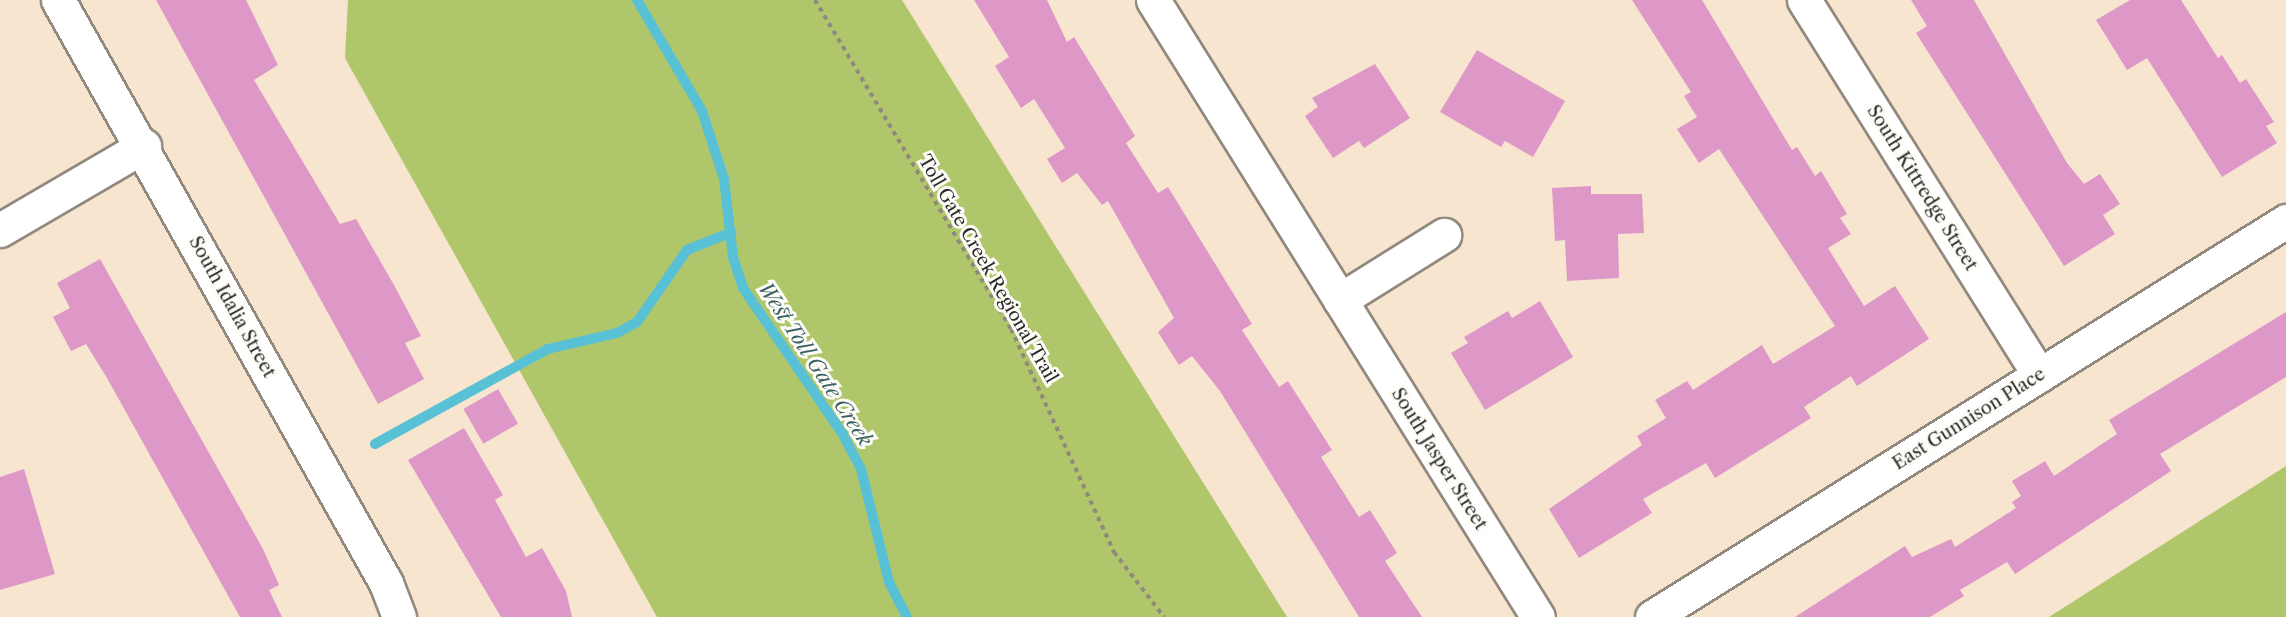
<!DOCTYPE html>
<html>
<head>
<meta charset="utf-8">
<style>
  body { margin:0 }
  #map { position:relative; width:2286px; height:617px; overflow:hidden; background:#f7e5d0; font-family:"Libre Caslon Text",serif }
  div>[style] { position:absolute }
  .green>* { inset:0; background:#b0c66b }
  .stream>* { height:10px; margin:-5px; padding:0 5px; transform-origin:5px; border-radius:5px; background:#58c1d5 }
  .building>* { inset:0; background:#dd98c7; transform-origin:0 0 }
  .path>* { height:4px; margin-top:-2px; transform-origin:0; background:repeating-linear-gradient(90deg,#91887e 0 4.5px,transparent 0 9px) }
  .roads { filter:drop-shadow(2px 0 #91887e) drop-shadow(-2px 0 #91887e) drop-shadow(0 2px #91887e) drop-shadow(0 -2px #91887e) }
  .minor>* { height:33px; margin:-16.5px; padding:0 16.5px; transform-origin:16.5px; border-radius:16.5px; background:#fff }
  span { translate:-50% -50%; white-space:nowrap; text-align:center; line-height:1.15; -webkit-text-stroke:6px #fdfcf7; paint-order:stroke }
  .street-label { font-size:18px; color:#2b2b2b }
  .water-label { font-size:20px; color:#3b6066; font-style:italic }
</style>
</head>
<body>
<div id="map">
  <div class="green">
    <i style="clip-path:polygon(348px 0,902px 0,1287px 617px,657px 617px,345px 58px)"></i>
    <i style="clip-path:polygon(2286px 466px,2286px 617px,2049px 617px)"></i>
  </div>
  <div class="stream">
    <i style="left:637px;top:0;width:129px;rotate:59.6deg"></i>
    <i style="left:702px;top:111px;width:71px;rotate:72.1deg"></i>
    <i style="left:724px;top:179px;width:79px;rotate:83.4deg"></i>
    <i style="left:733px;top:257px;width:33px;rotate:72deg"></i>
    <i style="left:743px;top:288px;width:176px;rotate:55.7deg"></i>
    <i style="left:842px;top:433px;width:41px;rotate:62.2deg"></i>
    <i style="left:861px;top:469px;width:116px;rotate:76.1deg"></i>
    <i style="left:889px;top:582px;width:39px;rotate:63deg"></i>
    <i style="left:375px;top:444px;width:197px;rotate:-28.8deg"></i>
    <i style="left:548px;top:349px;width:71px;rotate:-13.1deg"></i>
    <i style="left:617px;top:333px;width:23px;rotate:-29deg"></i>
    <i style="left:637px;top:322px;width:88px;rotate:-55.2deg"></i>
    <i style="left:687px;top:250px;width:48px;rotate:-21.8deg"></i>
  </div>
  <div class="building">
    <i style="clip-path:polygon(156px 0,246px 0,278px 65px,254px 80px,340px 224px,356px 219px,394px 285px,421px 336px,405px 343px,424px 379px,378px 404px)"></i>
    <i style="clip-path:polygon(974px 0,1047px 0,1067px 42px,1074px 37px,1135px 136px,1126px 143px,1158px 193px,1168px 187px,1252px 324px,1242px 330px,1279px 387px,1288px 381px,1332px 450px,1321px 457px,1359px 517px,1370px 510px,1397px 553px,1385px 561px,1422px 617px,1359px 617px,1220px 391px,1192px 356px,1179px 365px,1158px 332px,1174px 318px,1108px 201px,1102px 205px,1077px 173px,1062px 183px,1047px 159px,1065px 148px,1034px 99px,1021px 108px,995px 66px,1009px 57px)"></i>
    <i style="clip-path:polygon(1632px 0,1702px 0,1792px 150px,1797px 147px,1815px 176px,1821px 171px,1847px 214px,1840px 218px,1851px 234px,1828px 248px,1864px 306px,1895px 286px,1929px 339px,1857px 386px,1851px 376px,1804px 407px,1811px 418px,1715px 478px,1706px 463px,1643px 499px,1652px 513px,1579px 558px,1549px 509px,1642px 445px,1637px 436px,1666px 418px,1655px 400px,1687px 381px,1693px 390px,1762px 345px,1773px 364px,1835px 326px,1719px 149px,1699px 163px,1677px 129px,1697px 117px,1684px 96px,1691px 92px)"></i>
    <i style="clip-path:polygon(1911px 0,1974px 0,2067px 163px,2084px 184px,2100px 174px,2120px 204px,2103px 215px,2115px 234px,2064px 266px,1916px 33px,1927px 26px)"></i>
    <i style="clip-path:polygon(2130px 0,2181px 0,2218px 58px,2222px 55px,2240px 83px,2246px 79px,2274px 122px,2266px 126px,2277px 143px,2222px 177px,2147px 58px,2127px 70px,2096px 20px)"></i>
    <i style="clip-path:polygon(1477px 50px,1565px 101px,1533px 157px,1505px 141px,1501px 147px,1440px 112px)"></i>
    <i style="clip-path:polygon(1375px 64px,1410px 118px,1364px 148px,1359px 141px,1333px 158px,1305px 116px,1318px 107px,1312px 98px)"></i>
    <i style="clip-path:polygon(1591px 186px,1591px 194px,1642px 194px,1644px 233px,1618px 234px,1619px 278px,1567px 281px,1565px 240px,1555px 241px,1552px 188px)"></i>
    <i style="clip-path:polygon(100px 259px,263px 549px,279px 585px,269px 590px,282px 617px,240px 617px,107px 378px,86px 344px,71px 351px,53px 317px,70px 308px,57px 283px)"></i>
    <i style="clip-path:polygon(1540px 301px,1573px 357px,1485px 410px,1451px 353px,1468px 343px,1464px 337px,1508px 311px,1512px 318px)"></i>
    <i style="clip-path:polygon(2286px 312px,2286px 377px,2160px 454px,2171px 471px,2015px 574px,2007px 562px,1960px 590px,1964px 596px,1930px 617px,1795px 617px,1905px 546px,1912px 557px,1951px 539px,1955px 547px,2016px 508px,2012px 502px,2021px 496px,2012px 481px,2045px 461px,2054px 476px,2117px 434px,2109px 420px)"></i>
    <i style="left:498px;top:389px;width:40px;height:40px;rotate:60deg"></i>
    <i style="clip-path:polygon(464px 428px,503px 495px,495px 500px,526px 557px,542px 548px,566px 591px,572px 617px,501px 617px,408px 460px)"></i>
    <i style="clip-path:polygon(24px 469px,55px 574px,0 590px,0 477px)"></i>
  </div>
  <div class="path">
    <i style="left:815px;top:0;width:383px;rotate:59.2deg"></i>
    <i style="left:1011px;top:329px;width:246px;rotate:65.2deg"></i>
    <i style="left:1114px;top:552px;width:82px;rotate:52.4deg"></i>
  </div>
  <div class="roads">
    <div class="minor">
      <i style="left:58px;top:0;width:669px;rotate:60.64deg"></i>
      <i style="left:386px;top:583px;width:36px;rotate:69deg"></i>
      <i style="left:1153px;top:0;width:727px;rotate:58.04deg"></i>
      <i style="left:1804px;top:0;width:443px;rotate:57.9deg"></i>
      <i style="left:0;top:230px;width:167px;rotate:-30.3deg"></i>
      <i style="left:1340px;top:300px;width:123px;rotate:-32deg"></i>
      <i style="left:1652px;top:617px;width:748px;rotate:-31.99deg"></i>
    </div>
  </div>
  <div class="street-label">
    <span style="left:1922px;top:188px;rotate:58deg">South Kittredge Street</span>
    <span style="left:988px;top:269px;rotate:60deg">Toll Gate Creek Regional Trail</span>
    <span style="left:232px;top:307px;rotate:61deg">South Idalia Street</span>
    <span style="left:1969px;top:419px;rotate:-32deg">East Gunnison Place</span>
    <span style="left:1439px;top:459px;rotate:58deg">South Jasper Street</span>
  </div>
  <div class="water-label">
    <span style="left:815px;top:364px;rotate:57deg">West Toll Gate Creek</span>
  </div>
</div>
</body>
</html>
